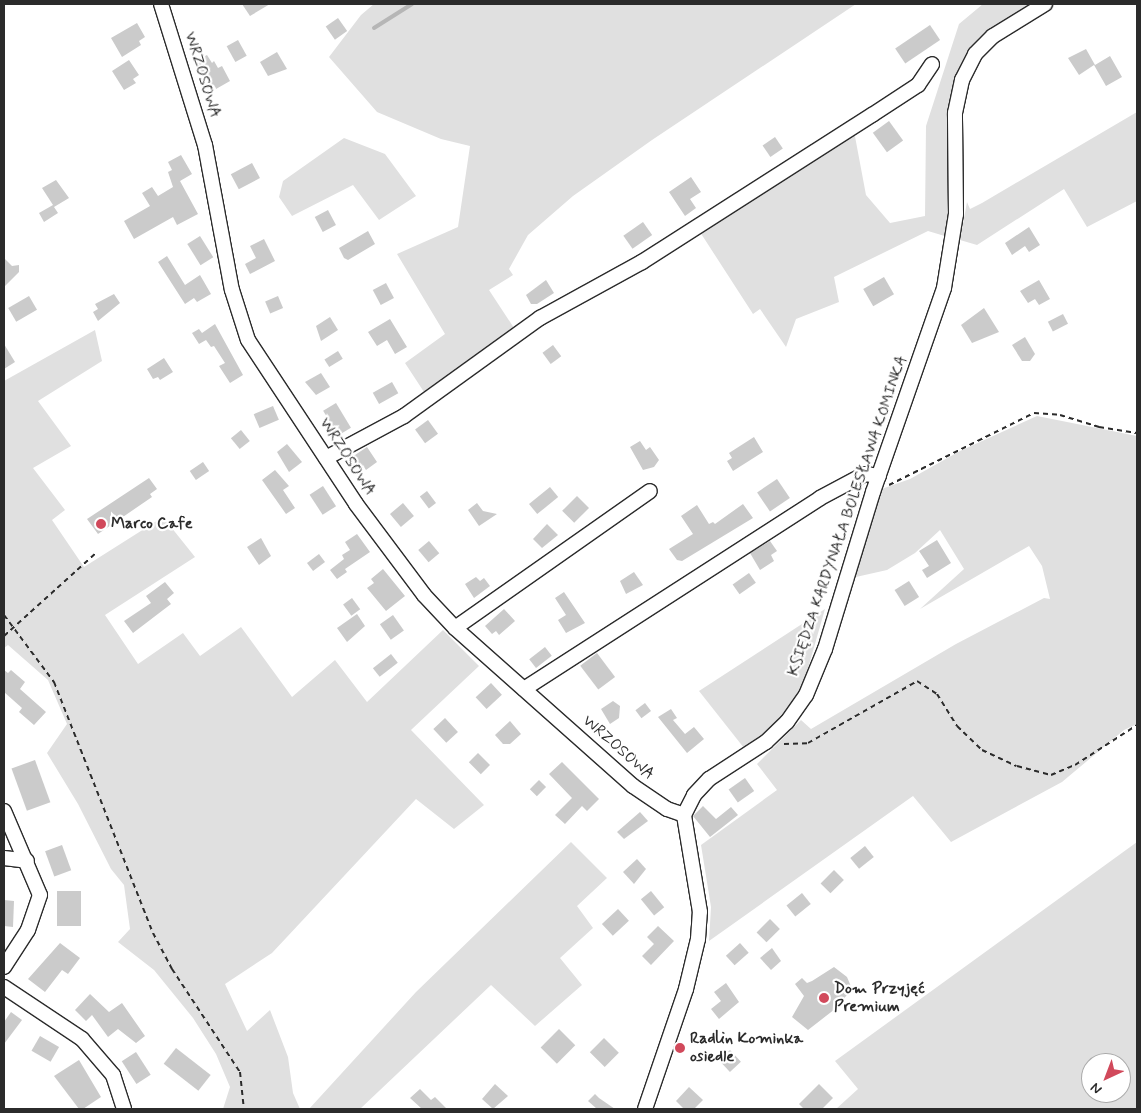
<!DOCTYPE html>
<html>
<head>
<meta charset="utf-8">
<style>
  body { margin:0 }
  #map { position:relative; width:1141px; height:1113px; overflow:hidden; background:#fff; font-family:Mynerve,sans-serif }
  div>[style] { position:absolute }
  .green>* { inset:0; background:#e0e0e0 }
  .stream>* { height:4px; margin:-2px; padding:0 2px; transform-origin:2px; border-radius:2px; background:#b6b6b6 }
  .building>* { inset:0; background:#cbcbcb; transform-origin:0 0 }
  .path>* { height:2px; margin-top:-1px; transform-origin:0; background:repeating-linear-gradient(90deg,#2b2b2b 0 5px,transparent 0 9px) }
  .roads { filter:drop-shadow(1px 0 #2b2b2b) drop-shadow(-1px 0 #2b2b2b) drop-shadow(0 1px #2b2b2b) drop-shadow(0 -1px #2b2b2b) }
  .minor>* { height:14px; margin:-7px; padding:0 7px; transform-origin:7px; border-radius:7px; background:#fff }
  .dots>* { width:14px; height:14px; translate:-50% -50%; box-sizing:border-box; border:2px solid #fff; border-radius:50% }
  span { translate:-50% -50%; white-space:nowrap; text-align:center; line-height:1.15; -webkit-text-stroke:4.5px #fff; paint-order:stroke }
  .street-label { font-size:16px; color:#2b2b2b }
  .poi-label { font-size:16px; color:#2b2b2b; font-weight:700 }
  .left { translate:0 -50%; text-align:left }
  .frame { position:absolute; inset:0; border:5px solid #2b2b2b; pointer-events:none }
  .north { position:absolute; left:1081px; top:1053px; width:50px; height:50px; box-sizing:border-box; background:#fff; border:1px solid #aaa; border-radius:50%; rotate:223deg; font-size:14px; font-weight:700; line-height:20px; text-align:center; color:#2b2b2b }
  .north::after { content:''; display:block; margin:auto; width:18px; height:22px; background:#d1495b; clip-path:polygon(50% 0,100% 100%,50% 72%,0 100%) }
</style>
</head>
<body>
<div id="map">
  <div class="green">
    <i style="clip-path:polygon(374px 4px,856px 4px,652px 140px,573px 196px,528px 235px,509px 269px,513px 275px,489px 290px,516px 331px,429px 394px,424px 392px,405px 363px,445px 334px,397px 254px,458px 227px,470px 146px,441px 139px,377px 112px,329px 57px,361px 15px)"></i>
    <i style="clip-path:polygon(983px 4px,1034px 4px,979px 38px,951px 92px,947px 119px,952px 207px,948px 237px,928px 231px,834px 277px,839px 302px,796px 319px,786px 347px,760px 309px,753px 314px,700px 232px,854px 131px,866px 195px,890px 223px,925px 216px,926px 126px,959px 24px)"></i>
    <i style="clip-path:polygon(1137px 112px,1137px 201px,1087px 227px,1064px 189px,977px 245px,960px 240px,967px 202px,970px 209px,982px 203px)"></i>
    <i style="clip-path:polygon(344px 138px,385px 154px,416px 196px,379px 220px,353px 185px,292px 216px,279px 197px,283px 181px)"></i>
    <i style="clip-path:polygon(95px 330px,102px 361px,38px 401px,71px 446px,33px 468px,65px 510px,52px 520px,84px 567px,163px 517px,195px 557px,105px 615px,138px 664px,183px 633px,200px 656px,241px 627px,292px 697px,335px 660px,367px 702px,443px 630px,479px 666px,411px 730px,484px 805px,454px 829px,416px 799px,272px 953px,225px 984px,247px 1031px,270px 1010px,288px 1057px,293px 1093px,300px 1109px,223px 1109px,230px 1087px,216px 1054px,193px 1018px,154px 970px,118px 942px,130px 929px,124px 885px,111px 869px,78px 804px,47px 753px,67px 724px,48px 680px,8px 645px,4px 648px,4px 381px)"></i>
    <i style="clip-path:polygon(1037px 416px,1137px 436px,1137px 724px,1124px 730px,1062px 782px,951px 842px,913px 796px,709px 941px,711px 907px,701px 845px,777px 790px,757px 764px,801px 720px,811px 729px,956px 644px,1044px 598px,1050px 599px,1042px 566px,1029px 546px,920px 609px,964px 569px,940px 530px,915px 553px,887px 570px,847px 579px,873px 492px,910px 479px,960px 451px)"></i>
    <i style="clip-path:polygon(825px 609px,804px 682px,780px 721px,744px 748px,699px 691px)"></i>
    <i style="clip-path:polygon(571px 842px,607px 878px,577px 906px,593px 928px,560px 958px,582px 985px,535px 1026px,491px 985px,360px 1109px,309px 1109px,416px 992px)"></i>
    <i style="clip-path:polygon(evenodd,1137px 842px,1137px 1109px,836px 1109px,858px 1089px,835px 1061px,1137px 842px,1091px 1063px,1121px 1063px,1121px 1093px,1091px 1093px,1091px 1063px)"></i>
  </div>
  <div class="stream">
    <i style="left:374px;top:28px;width:45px;rotate:-32.3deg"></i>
  </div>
  <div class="building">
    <i style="clip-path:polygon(242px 4px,270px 4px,250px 16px)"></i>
    <i style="left:338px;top:18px;width:16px;height:15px;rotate:55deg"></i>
    <i style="clip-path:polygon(137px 23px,145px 37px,139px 41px,141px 45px,122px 57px,111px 38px)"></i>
    <i style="left:930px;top:25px;width:18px;height:42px;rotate:56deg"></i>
    <i style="left:238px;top:40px;width:18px;height:13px;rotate:61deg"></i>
    <i style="clip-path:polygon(1086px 49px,1095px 65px,1110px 56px,1122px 77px,1106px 86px,1094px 65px,1079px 75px,1068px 58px)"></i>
    <i style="clip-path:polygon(277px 52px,287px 69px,268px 76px,260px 62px)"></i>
    <i style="clip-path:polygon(207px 55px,212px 63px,214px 61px,218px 68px,222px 66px,230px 81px,216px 89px,214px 85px,209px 87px,194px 62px)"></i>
    <i style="clip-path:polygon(129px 60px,139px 75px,133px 79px,136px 83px,124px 90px,112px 71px)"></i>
    <i style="left:889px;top:121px;width:24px;height:20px;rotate:54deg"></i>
    <i style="left:775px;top:137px;width:14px;height:15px;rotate:56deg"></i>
    <i style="clip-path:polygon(181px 155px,192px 174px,180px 181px,198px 214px,177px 225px,173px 217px,134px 239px,124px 221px,150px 206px,142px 193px,152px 187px,158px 196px,173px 187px,168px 172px,172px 170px,168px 162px)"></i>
    <i style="left:252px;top:163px;width:17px;height:24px;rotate:62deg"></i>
    <i style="clip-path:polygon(691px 177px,701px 192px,690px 199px,696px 208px,685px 216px,669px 192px)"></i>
    <i style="clip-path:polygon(56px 180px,69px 198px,54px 207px,58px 213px,44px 222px,39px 213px,53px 205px,42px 188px)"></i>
    <i style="left:328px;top:210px;width:17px;height:15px;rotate:62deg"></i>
    <i style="left:643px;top:222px;width:16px;height:24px;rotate:55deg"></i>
    <i style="clip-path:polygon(1029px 227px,1040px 245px,1029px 252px,1025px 246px,1012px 255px,1005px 243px)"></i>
    <i style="clip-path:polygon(368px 231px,375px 244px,348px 260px,344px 258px,339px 248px)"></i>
    <i style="left:200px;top:236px;width:25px;height:15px;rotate:58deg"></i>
    <i style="clip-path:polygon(264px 239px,275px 261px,250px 274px,245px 264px,256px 258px,250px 246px)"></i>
    <i style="clip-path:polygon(167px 256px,185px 285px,200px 275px,211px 294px,197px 302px,194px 298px,185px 304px,158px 262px)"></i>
    <i style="clip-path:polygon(4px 258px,12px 266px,19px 265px,19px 272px,4px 287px)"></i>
    <i style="left:884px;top:277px;width:20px;height:24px;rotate:60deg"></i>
    <i style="clip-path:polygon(546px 280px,554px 293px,537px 304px,531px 304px,526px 295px)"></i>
    <i style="clip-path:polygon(1039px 280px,1050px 299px,1039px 305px,1035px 299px,1028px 303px,1020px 291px)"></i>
    <i style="left:386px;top:283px;width:17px;height:15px;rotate:62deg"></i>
    <i style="clip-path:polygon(114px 294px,120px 303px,98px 321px,93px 312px,98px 309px,95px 304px)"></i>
    <i style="left:29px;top:296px;width:16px;height:24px;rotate:60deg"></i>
    <i style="left:278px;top:296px;width:13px;height:14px;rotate:67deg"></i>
    <i style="clip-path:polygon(984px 308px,999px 332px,972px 343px,961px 325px)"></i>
    <i style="left:1063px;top:314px;width:11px;height:17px;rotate:63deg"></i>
    <i style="clip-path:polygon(330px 317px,338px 330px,321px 341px,316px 326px)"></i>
    <i style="clip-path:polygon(390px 319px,407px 347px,395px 354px,387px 340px,377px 346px,368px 332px)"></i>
    <i style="clip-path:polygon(215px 324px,243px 375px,230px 383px,219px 366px,225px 363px,214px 346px,211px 347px,206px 340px,199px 344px,192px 333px,199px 329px,202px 333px)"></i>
    <i style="clip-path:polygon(1025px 337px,1035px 354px,1030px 361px,1022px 361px,1012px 345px)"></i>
    <i style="clip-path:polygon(4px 344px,15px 362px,4px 369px)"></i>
    <i style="left:553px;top:345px;width:14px;height:13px;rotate:54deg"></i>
    <i style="left:338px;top:351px;width:9px;height:16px;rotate:58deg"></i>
    <i style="clip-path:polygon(164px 358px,173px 372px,160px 380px,158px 377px,153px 379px,147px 369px)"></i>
    <i style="clip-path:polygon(321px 373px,330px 387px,316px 395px,305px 382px)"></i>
    <i style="left:392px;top:382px;width:13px;height:22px;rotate:61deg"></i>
    <i style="left:336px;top:403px;width:29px;height:15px;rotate:59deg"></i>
    <i style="left:273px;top:406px;width:15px;height:21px;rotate:67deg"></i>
    <i style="left:428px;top:420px;width:17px;height:16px;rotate:54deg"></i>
    <i style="left:241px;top:430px;width:14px;height:13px;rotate:51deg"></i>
    <i style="clip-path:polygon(754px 437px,763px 452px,733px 471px,727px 461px,732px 458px,729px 453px)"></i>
    <i style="clip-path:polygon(640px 441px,646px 450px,650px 447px,659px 460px,654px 467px,643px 470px,630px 447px)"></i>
    <i style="clip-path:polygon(287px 444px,302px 462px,289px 472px,277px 452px)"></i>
    <i style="clip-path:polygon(367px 447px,377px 462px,366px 470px,364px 467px,360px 469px,352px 457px)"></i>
    <i style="left:203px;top:462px;width:11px;height:16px;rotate:56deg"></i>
    <i style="clip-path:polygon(275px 470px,289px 486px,283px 490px,295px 508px,286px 514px,262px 480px)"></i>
    <i style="clip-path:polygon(149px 478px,157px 489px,150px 494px,152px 497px,98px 534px,87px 519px)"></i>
    <i style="left:777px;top:479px;width:23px;height:24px;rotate:56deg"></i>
    <i style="left:323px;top:486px;width:24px;height:16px;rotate:57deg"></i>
    <i style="left:550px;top:487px;width:13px;height:27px;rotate:51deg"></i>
    <i style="left:427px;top:491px;width:15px;height:9px;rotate:53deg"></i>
    <i style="left:577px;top:496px;width:17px;height:21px;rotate:45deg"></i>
    <i style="left:403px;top:503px;width:17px;height:17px;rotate:50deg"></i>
    <i style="clip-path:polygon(477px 503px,483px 511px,497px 514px,479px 526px,468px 510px)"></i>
    <i style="clip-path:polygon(743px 504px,753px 518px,682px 561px,677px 560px,669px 549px,693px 534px,681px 516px,697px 505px,709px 524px,713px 522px,715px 524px)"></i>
    <i style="clip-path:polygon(547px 524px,558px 535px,542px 548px,533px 539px)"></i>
    <i style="clip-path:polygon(357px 534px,370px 552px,345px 569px,347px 572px,337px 579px,330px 570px,344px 559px,342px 555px,350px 550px,345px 542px)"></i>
    <i style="clip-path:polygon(261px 538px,271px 556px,259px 565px,247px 547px)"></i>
    <i style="clip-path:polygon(937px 540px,951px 563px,927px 578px,922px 570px,929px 566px,919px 551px)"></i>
    <i style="left:429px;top:541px;width:16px;height:14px;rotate:50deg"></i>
    <i style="clip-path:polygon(770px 541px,777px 551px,771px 555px,774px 561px,760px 570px,750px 553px)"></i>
    <i style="left:319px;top:554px;width:10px;height:15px;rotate:53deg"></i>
    <i style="clip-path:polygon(383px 569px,405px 596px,386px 611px,367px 588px,374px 583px,371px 579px)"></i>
    <i style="clip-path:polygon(634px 572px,643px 585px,626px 594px,620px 581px)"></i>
    <i style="left:749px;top:573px;width:12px;height:20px;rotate:55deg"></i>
    <i style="clip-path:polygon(476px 577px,480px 581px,484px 578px,490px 586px,474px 598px,465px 584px)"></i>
    <i style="left:909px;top:581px;width:19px;height:17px;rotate:58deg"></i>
    <i style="clip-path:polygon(165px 582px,174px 593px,167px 599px,171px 604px,133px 633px,124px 621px,151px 603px,146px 596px)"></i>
    <i style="clip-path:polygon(564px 592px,585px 623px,566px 633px,558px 620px,566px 615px,555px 598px)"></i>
    <i style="left:352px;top:598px;width:14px;height:11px;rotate:54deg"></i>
    <i style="clip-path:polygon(504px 609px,515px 621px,499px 635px,496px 631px,492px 634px,485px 626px)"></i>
    <i style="clip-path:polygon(357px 614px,365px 626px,347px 642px,337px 628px)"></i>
    <i style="left:393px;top:615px;width:19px;height:16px;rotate:55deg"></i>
    <i style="left:545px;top:647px;width:11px;height:20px;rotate:52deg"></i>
    <i style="left:597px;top:653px;width:30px;height:21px;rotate:53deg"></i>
    <i style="left:391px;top:654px;width:11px;height:23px;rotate:52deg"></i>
    <i style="clip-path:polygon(4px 670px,8px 673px,11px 670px,25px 682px,20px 689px,46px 712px,34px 725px,19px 712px,22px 708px,4px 692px)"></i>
    <i style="left:491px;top:683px;width:16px;height:21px;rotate:47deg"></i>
    <i style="clip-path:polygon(613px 701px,620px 706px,619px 718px,610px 724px,601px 709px)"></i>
    <i style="left:645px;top:703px;width:10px;height:12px;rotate:53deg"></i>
    <i style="clip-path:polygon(671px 709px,677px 718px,673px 720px,685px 734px,694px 727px,704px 739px,687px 753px,658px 717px)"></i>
    <i style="left:445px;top:718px;width:19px;height:16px;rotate:47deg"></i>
    <i style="clip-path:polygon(510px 721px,521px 734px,510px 744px,503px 744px,495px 735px)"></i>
    <i style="left:478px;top:753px;width:17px;height:13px;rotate:45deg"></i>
    <i style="left:35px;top:760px;width:45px;height:25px;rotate:70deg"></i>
    <i style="clip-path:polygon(562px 762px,599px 799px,587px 811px,582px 806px,565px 824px,555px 815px,572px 798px,549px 774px)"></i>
    <i style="left:745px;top:778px;width:16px;height:20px;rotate:55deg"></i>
    <i style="left:539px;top:780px;width:10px;height:13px;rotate:45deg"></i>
    <i style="clip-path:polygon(703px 806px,716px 819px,731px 807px,738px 815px,710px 837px,693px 816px)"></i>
    <i style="clip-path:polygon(640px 812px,648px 821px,624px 839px,617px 832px)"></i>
    <i style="left:62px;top:845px;width:27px;height:18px;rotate:70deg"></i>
    <i style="left:865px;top:846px;width:14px;height:19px;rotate:51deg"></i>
    <i style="clip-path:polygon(637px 859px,646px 869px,634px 884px,623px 872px)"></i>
    <i style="left:834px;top:870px;width:14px;height:19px;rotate:45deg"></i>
    <i style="left:57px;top:891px;width:24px;height:35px"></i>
    <i style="left:651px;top:891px;width:21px;height:13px;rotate:51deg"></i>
    <i style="left:802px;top:893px;width:14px;height:20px;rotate:51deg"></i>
    <i style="clip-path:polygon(4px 900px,14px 901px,13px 927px,4px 926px)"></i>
    <i style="left:618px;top:909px;width:16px;height:22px;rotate:47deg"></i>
    <i style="left:770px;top:919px;width:14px;height:19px;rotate:45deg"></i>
    <i style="clip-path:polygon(658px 926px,674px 941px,651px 965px,642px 956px,654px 944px,647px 937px)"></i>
    <i style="clip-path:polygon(60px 943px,80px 958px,68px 974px,62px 970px,45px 992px,28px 979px)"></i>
    <i style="left:740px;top:943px;width:13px;height:19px;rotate:48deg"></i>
    <i style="clip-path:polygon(772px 948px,781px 961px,771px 970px,760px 958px)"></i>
    <i style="clip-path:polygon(834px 967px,847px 977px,852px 989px,835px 1009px,808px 1030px,792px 1017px,804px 996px,795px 984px,802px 978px,807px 983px,812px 981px)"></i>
    <i style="clip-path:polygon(726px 983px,739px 1002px,719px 1019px,711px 1009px,721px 1001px,714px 992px)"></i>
    <i style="clip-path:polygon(90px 994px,109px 1012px,122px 1003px,145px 1036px,136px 1043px,118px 1029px,108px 1037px,92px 1015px,86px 1021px,75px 1010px)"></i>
    <i style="clip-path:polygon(11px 1012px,22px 1020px,4px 1044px,4px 1022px)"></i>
    <i style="left:559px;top:1029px;width:23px;height:26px;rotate:45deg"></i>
    <i style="left:40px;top:1036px;width:22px;height:17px;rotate:30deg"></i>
    <i style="left:604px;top:1038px;width:21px;height:20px;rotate:45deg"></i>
    <i style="left:176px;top:1048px;width:44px;height:20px;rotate:38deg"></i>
    <i style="left:730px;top:1050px;width:16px;height:15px;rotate:47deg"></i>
    <i style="left:136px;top:1052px;width:27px;height:17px;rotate:57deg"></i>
    <i style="clip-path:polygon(79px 1060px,101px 1097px,83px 1109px,79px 1109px,54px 1076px)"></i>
    <i style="clip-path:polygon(495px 1084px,508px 1096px,493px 1109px,482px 1099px)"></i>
    <i style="clip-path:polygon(819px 1084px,833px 1098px,822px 1109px,804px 1109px,799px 1104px)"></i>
    <i style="clip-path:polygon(689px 1087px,703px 1100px,694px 1109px,684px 1109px,676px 1101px)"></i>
    <i style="clip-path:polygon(420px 1089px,431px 1100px,435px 1097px,447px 1109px,422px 1109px,410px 1098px)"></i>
    <i style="clip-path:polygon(595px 1094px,599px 1098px,615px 1109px,597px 1109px,588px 1101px)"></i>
  </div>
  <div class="path">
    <i style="left:889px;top:485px;width:162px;rotate:-26.4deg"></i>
    <i style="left:1034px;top:413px;width:26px;rotate:4deg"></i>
    <i style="left:1060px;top:415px;width:41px;rotate:17.1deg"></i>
    <i style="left:1099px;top:427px;width:38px;rotate:9deg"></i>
    <i style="left:4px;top:615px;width:84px;rotate:53.3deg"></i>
    <i style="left:54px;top:682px;width:270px;rotate:68.5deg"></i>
    <i style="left:153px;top:933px;width:41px;rotate:62.2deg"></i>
    <i style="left:172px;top:969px;width:123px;rotate:56.6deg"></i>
    <i style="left:240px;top:1072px;width:37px;rotate:84deg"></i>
    <i style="left:4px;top:636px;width:125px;rotate:-42.1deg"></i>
    <i style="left:784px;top:744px;width:24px;rotate:-2deg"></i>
    <i style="left:808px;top:743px;width:125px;rotate:-29.6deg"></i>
    <i style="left:917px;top:681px;width:24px;rotate:33deg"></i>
    <i style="left:937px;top:694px;width:38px;rotate:58deg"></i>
    <i style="left:957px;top:726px;width:35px;rotate:44deg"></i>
    <i style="left:982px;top:750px;width:38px;rotate:25deg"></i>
    <i style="left:1017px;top:766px;width:35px;rotate:15deg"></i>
    <i style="left:1051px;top:775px;width:26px;rotate:-23deg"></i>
    <i style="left:1075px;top:765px;width:74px;rotate:-32.8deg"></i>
  </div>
  <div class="roads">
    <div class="minor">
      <i style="left:161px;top:4px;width:148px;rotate:72.7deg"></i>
      <i style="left:205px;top:145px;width:147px;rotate:79.5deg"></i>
      <i style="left:232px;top:290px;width:52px;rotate:72.3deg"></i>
      <i style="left:248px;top:340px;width:196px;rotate:56.6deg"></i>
      <i style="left:356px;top:504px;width:114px;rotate:53.2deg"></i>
      <i style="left:424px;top:595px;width:45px;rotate:46.8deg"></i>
      <i style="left:455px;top:628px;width:238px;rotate:41.6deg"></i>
      <i style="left:633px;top:786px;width:41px;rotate:34.1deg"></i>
      <i style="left:667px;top:809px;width:18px;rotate:19deg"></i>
      <i style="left:326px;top:458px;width:89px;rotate:-28.3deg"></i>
      <i style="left:404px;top:416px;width:168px;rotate:-35.8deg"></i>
      <i style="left:540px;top:318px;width:116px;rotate:-28.8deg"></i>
      <i style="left:642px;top:262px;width:273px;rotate:-32.6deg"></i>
      <i style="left:872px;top:115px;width:55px;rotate:-33.1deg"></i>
      <i style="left:918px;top:85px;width:25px;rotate:-56deg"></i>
      <i style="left:455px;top:628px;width:238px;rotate:-35.1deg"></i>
      <i style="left:524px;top:689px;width:352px;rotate:-32.8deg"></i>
      <i style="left:820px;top:498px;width:51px;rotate:-28.1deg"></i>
      <i style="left:865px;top:474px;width:14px;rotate:8deg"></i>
      <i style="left:4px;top:811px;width:91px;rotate:66.8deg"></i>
      <i style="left:40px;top:895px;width:37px;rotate:109deg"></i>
      <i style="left:28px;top:930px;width:44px;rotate:123deg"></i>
      <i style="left:4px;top:858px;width:23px;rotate:7deg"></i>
      <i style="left:4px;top:987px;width:94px;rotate:33.7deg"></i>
      <i style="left:82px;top:1039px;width:48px;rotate:49.3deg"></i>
      <i style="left:113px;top:1075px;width:36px;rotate:72deg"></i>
      <i style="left:645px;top:1109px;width:127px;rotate:-71.1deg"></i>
      <i style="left:686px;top:989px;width:51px;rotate:-76.5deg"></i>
      <i style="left:698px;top:939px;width:27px;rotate:-86deg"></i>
      <i style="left:700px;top:912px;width:98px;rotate:-99.4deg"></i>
      <i style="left:684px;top:815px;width:22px;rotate:-63deg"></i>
      <i style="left:694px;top:795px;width:22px;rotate:-47deg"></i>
      <i style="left:709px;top:779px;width:68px;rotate:-33deg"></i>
      <i style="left:766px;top:742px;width:29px;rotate:-44deg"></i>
      <i style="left:787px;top:722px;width:33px;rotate:-55deg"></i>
      <i style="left:806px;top:695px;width:50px;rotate:-67.6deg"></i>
      <i style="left:825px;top:649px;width:164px;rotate:-73deg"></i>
      <i style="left:873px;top:492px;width:216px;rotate:-70.8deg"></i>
      <i style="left:944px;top:288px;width:75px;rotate:-80.8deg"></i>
      <i style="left:956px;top:214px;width:101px;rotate:-90.6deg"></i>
      <i style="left:955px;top:113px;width:34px;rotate:-78deg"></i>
      <i style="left:962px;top:80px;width:29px;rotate:-63deg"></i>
      <i style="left:975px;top:54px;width:25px;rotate:-45deg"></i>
      <i style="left:993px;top:36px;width:61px;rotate:-31.6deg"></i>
    </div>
  </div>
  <div class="dots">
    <i style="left:101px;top:524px;background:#d1495b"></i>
    <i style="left:824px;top:998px;background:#d1495b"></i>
    <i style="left:680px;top:1048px;background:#d1495b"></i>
  </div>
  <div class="street-label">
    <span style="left:202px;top:75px;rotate:73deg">WRZOSOWA</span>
    <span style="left:347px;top:457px;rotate:57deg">WRZOSOWA</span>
    <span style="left:848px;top:516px;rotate:-71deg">KSIĘDZA KARDYNAŁA BOLESŁAWA KOMINKA</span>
    <span style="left:618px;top:748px;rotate:41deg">WRZOSOWA</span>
  </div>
  <div class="poi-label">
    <span class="left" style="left:111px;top:524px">Marco Cafe</span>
    <span class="left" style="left:834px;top:998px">Dom Przyjęć<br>Premium</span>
    <span class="left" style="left:690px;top:1048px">Radlin Kominka<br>osiedle</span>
  </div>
  <div class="frame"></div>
  <div class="north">N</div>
</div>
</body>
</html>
